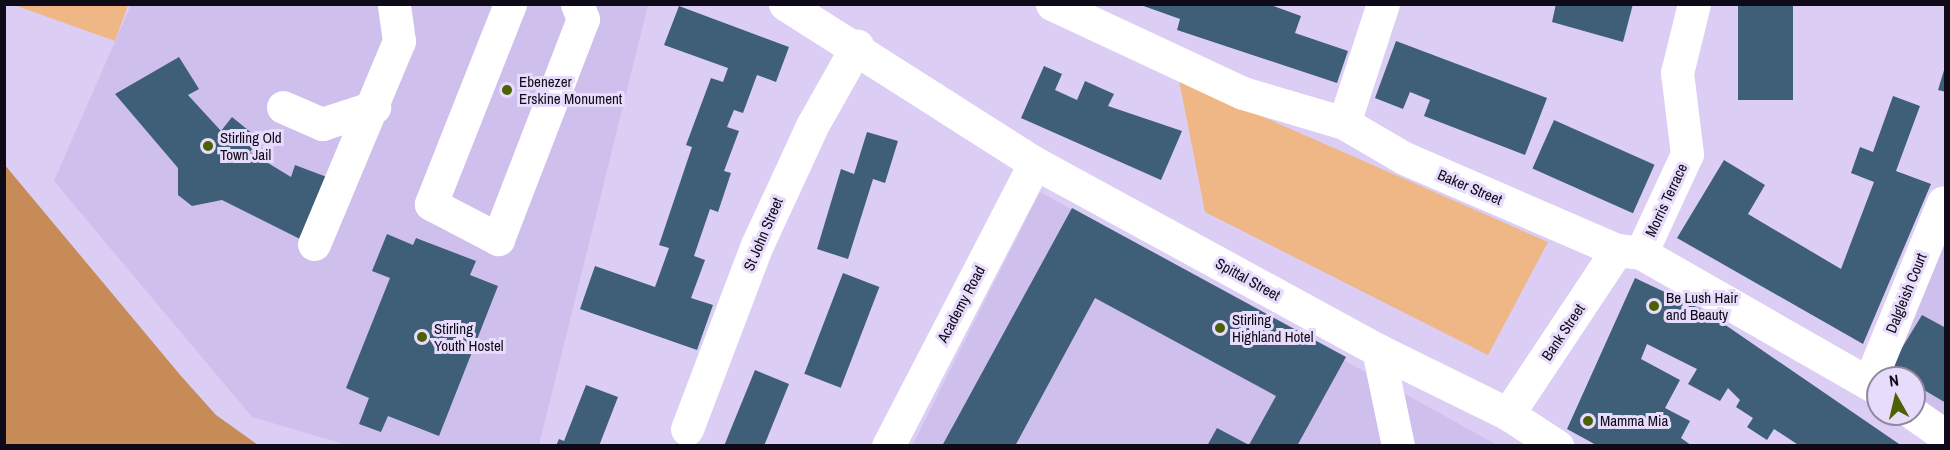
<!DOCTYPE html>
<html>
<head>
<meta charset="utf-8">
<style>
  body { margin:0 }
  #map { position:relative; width:1950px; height:450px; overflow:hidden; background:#dbcdf4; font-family:"Archivo Narrow",sans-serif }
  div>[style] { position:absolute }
  .built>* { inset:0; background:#cfbfec }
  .green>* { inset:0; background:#efb686 }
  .forest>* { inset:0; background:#c68b57 }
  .building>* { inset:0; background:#3e5f77; transform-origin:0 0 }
  .minor>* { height:33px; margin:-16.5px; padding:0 16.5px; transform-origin:16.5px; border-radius:16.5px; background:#fff }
  .dots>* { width:16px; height:16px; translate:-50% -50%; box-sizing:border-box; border:3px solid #e7dcfb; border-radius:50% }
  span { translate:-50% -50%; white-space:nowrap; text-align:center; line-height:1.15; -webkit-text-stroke:6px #e7dcfb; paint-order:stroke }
  .poi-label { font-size:15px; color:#0f0a17 }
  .left { translate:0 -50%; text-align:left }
  .street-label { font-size:15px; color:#0f0a17 }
  .frame { position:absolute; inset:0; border:6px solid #0f0a17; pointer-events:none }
  .north { position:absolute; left:1866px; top:366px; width:60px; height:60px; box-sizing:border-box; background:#e7dcfb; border:2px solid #9188a0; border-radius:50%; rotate:352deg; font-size:16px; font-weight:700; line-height:24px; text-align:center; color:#0f0a17 }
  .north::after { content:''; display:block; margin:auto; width:21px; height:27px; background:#4e6004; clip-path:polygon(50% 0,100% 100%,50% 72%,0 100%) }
</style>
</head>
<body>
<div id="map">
  <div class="built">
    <i style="clip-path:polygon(131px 5px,648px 5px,539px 445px,347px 445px,252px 417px,54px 181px)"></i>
    <i style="clip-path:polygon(1040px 192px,1497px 445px,912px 446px)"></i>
    <i style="clip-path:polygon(1945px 223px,1945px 445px,1940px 445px,1892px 414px,1914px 414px,1914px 378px,1883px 378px)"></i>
  </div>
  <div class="green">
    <i style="clip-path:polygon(14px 5px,128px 5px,115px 41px)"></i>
    <i style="clip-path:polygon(1179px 80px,1548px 242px,1488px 355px,1205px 212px)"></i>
  </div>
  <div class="forest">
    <i style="clip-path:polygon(4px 164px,181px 376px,216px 415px,258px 445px,5px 445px)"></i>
  </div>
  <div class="building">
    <i style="clip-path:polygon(1138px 4px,1268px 4px,1301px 16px,1295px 33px,1348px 51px,1337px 83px,1177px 30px,1180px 19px)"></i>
    <i style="clip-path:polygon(1556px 4px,1633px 4px,1623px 42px,1552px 22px)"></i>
    <i style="left:1738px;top:4px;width:55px;height:96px"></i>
    <i style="clip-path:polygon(679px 6px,789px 47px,776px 82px,757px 75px,743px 113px,734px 110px,727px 127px,739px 131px,724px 171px,731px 173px,718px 212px,710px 209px,694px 256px,705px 260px,691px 298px,713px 305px,697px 350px,580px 309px,595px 266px,655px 287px,669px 248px,659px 245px,692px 147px,686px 145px,711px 78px,723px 82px,728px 68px,664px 45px)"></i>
    <i style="clip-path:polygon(1396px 41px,1547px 98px,1525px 155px,1424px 116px,1430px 100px,1410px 92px,1403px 109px,1375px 98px)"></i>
    <i style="clip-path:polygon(179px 57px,199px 89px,188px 95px,221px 131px,232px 117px,259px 139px,250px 152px,291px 177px,295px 165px,332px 179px,304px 241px,222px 200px,192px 206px,178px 195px,178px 168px,115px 94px)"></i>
    <i style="clip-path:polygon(1044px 66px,1062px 74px,1055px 90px,1077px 100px,1085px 81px,1114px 94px,1108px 106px,1182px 131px,1161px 180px,1021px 118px)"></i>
    <i style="clip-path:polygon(1945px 67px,1946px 67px,1946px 92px,1938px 90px)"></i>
    <i style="clip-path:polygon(1893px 96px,1920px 106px,1896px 171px,1931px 184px,1863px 344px,1677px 238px,1724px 160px,1765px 185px,1748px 214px,1841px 269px,1874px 182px,1851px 173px,1860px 147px,1873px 152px)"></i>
    <i style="left:1554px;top:120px;width:110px;height:53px;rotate:24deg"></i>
    <i style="clip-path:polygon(867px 132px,898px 141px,885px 183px,873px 179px,848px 259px,817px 249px,841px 169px,854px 174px)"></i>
    <i style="clip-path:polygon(1072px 208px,1346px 357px,1297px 446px,1207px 446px,1217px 428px,1249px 445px,1276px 396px,1095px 298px,1015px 446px,942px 446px)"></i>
    <i style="clip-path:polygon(387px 234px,413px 245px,416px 238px,476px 261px,470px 275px,498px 286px,439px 436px,388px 416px,381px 432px,359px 424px,369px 398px,346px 388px,390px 278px,372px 271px)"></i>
    <i style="left:843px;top:273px;width:39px;height:108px;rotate:21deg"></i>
    <i style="clip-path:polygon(1635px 278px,1705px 311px,1902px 446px,1800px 446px,1774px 429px,1767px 440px,1747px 427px,1753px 418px,1736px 407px,1740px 400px,1728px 388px,1720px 401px,1688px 384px,1697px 369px,1647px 344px,1641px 359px,1680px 380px,1665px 408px,1690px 421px,1681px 438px,1692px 446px,1598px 446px,1567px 429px)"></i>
    <i style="clip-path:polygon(1922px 315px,1946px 328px,1946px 403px,1914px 384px,1914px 378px,1889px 369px)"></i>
    <i style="clip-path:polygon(755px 370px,789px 384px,764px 446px,724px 446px)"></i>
    <i style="clip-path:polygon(586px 385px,618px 397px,599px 446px,556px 446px,559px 439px,564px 441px)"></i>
  </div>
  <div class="minor">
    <i style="left:510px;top:4px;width:215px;rotate:111.6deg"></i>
    <i style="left:431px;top:204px;width:76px;rotate:27.6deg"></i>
    <i style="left:498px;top:239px;width:236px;rotate:-68.9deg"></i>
    <i style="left:583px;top:19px;width:16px;rotate:-112deg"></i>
    <i style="left:785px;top:4px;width:296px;rotate:32.5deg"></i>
    <i style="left:1035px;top:163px;width:391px;rotate:28.6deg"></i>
    <i style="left:1378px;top:350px;width:145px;rotate:26.2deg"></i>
    <i style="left:1508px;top:414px;width:59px;rotate:33.1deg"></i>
    <i style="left:1052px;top:4px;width:211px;rotate:25deg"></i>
    <i style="left:1243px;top:93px;width:105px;rotate:16.5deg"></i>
    <i style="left:1344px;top:123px;width:69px;rotate:30.3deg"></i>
    <i style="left:1404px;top:158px;width:232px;rotate:23.4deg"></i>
    <i style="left:1617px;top:250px;width:24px;rotate:7deg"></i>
    <i style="left:1641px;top:253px;width:273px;rotate:29.8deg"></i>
    <i style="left:283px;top:107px;width:43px;rotate:23.6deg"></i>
    <i style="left:322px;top:124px;width:55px;rotate:-18.1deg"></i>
    <i style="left:1344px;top:123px;width:125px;rotate:-71.9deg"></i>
    <i style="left:314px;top:244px;width:220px;rotate:-67.3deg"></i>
    <i style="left:399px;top:41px;width:37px;rotate:-98deg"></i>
    <i style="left:1641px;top:253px;width:109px;rotate:-65.1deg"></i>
    <i style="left:1687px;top:154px;width:82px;rotate:-97deg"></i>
    <i style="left:1677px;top:73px;width:71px;rotate:-76.2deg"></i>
    <i style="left:1378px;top:350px;width:98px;rotate:78.2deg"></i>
    <i style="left:1869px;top:383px;width:195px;rotate:-67.7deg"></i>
    <i style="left:1508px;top:414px;width:197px;rotate:-56.4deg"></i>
    <i style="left:1914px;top:414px;width:39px;rotate:35deg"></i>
    <i style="left:687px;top:429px;width:197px;rotate:-69.2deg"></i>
    <i style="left:757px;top:245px;width:133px;rotate:-65.2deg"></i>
    <i style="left:813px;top:124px;width:90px;rotate:-60.6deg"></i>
    <i style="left:888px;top:446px;width:319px;rotate:-62.6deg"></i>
  </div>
  <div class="dots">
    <i style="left:507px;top:90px;background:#4e6004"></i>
    <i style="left:208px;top:146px;background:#4e6004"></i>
    <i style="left:1654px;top:306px;background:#4e6004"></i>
    <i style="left:1220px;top:328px;background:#4e6004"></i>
    <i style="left:422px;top:337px;background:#4e6004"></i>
    <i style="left:1588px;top:421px;background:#4e6004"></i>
  </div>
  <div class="poi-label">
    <span class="left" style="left:519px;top:90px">Ebenezer<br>Erskine Monument</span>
    <span class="left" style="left:220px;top:146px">Stirling Old<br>Town Jail</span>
    <span class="left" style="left:1666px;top:306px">Be Lush Hair<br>and Beauty</span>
    <span class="left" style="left:1232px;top:328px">Stirling<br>Highland Hotel</span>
    <span class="left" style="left:434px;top:337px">Stirling<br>Youth Hostel</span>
    <span class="left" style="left:1600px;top:421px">Mamma Mia</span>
  </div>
  <div class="street-label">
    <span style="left:1470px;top:187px;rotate:23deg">Baker Street</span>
    <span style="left:1666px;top:200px;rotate:-65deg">Morris Terrace</span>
    <span style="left:763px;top:234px;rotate:-67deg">St John Street</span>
    <span style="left:1248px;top:279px;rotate:29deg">Spittal Street</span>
    <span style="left:1906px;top:293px;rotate:-68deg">Dalgleish Court</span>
    <span style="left:961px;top:304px;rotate:-62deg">Academy Road</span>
    <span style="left:1563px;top:332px;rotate:-56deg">Bank Street</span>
  </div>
  <div class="frame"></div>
  <div class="north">N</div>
</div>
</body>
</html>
